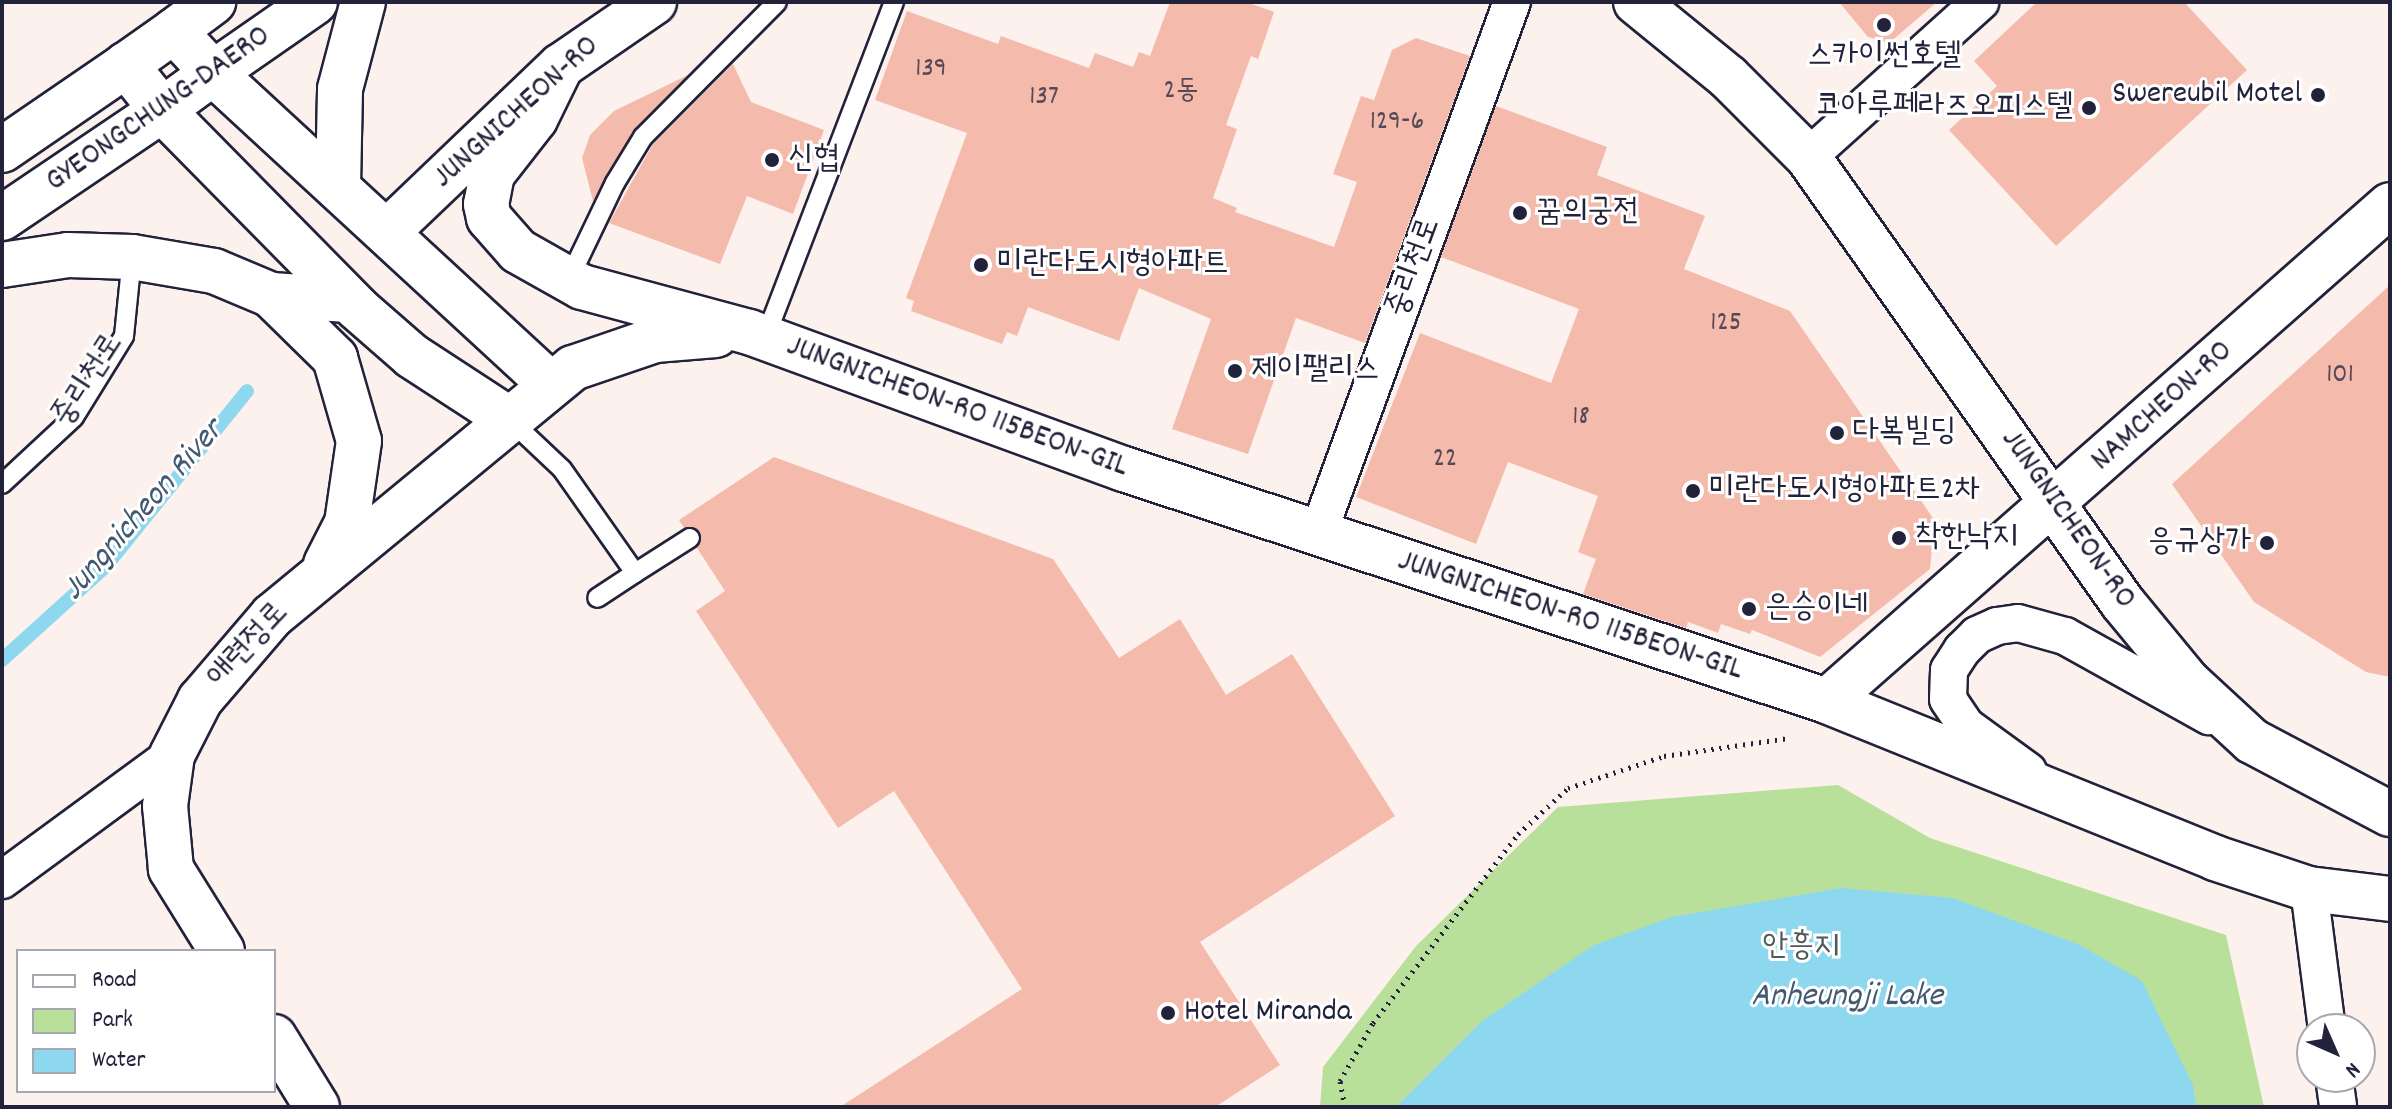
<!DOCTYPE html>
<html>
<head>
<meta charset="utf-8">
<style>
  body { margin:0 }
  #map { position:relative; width:2392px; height:1109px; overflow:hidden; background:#fdf1ee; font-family:Dekko,"Poor Story",sans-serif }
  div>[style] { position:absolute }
  .green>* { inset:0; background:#b9e09b }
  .water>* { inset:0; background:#8ed8ef }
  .stream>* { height:14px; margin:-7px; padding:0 7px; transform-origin:7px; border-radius:7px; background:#8ed8ef }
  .building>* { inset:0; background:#f4bbac }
  .path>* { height:5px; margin-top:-2.5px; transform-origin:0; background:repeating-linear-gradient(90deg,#22223b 0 2px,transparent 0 8px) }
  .roads { filter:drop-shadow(2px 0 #22223b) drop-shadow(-2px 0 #22223b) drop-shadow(0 2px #22223b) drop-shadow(0 -2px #22223b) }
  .service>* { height:18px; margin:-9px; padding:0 9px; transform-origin:9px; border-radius:9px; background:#fff }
  .minor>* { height:36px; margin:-18px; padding:0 18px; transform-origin:18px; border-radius:18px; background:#fff }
  .tertiary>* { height:44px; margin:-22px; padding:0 22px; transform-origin:22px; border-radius:22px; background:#fff }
  .secondary>* { height:44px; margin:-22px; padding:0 22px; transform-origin:22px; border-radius:22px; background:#fff }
  .primary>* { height:44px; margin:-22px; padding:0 22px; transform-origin:22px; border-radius:22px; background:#fff }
  .dots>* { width:22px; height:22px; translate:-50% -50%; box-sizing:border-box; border:4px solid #fff; border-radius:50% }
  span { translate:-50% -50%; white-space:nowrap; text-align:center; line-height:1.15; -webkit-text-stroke:6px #fff; paint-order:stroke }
  .number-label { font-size:28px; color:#564857 }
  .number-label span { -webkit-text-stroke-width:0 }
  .poi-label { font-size:32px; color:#22223b }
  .right { translate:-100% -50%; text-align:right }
  .left { translate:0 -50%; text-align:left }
  .street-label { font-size:32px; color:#22223b }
  .park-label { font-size:32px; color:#4f5b58 }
  .water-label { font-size:34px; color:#425971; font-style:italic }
  .frame { position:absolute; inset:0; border:4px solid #22223b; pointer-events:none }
  .legend { position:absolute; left:16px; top:949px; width:260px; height:144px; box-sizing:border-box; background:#fff; border:2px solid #a7a7b1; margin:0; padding:10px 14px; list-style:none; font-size:24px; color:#22223b }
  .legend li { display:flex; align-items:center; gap:16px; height:40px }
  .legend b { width:40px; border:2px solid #a7a7b1 }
  .north { position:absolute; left:2296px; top:1013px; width:80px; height:80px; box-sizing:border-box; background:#fff; border:2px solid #a7a7b1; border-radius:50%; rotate:135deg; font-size:22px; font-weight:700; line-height:32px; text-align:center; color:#22223b }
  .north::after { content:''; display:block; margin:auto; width:28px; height:36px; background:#22223b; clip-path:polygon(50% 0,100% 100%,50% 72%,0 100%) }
</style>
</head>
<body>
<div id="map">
  <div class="green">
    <i style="clip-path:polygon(1838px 785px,1930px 838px,2226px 935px,2264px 1107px,1320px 1107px,1323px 1067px,1416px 946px,1558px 807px)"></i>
  </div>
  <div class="water">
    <i style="clip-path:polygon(1841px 888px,1953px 898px,2080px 945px,2142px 981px,2193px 1085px,2196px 1107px,1396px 1107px,1482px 1021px,1594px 945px,1672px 917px)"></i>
  </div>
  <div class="stream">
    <i style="left:2px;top:660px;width:139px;rotate:-42.1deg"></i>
    <i style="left:105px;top:567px;width:226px;rotate:-51.1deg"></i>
  </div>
  <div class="building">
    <i style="clip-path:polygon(1170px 2px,1246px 2px,1274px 12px,1258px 59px,1251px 56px,1226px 125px,1237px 129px,1213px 198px,1237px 208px,1235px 212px,1334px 247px,1357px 182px,1333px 174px,1361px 96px,1374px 100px,1392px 50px,1416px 38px,1470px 56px,1365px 343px,1296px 318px,1248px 454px,1172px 429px,1211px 319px,1139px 288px,1119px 341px,1028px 307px,1017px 336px,1007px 332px,1002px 344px,911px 311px,914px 301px,906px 298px,967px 133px,875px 100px,907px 11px,998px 44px,1001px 36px,1089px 68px,1095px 53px,1133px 67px,1139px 52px,1150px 56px)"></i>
    <i style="clip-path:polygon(1839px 2px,1937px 2px,1889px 43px,1868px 37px)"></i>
    <i style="clip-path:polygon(2037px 2px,2184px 2px,2247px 70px,2056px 246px,1949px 130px,1997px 86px,1974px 61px)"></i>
    <i style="clip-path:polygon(733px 64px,751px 102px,824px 130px,793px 214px,747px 196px,720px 264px,609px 223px,653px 144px)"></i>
    <i style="clip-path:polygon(688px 75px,633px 131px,593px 201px,582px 158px,590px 135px,614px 111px)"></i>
    <i style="clip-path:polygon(1496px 106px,1607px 147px,1597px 175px,1705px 216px,1684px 269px,1790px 311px,1935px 521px,1930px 569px,1820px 657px,1752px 630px,1750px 634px,1721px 624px,1718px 633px,1688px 622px,1686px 628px,1583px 594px,1596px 559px,1578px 552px,1598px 496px,1508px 462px,1476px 544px,1356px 497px,1420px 333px,1551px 383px,1579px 309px,1441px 257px)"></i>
    <i style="clip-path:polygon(2390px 285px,2390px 677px,2366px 672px,2254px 602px,2172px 484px)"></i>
    <i style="clip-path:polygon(774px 457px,1053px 559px,1119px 658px,1180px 619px,1226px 695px,1292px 654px,1395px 816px,1200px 942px,1280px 1065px,1215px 1107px,840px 1107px,1022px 989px,894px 791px,838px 828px,696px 611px,725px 591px,697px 548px,700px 531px,684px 528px,679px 520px)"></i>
  </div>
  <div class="path">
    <i style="left:1345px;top:1107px;width:26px;rotate:-101deg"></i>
    <i style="left:1340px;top:1081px;width:67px;rotate:-60.4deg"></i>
    <i style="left:1373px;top:1023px;width:238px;rotate:-52.5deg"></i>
    <i style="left:1518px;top:834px;width:68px;rotate:-42.6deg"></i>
    <i style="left:1568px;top:788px;width:101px;rotate:-18.4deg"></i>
    <i style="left:1664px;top:756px;width:126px;rotate:-8.2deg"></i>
  </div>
  <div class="roads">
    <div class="service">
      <i style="left:568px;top:281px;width:109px;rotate:-64.4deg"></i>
      <i style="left:615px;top:183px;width:54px;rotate:-58.7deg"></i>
      <i style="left:643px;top:137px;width:190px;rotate:-45.2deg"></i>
      <i style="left:765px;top:338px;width:360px;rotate:-69deg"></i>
      <i style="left:510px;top:420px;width:71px;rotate:43.3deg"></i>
      <i style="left:562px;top:469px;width:127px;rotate:54.9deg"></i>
      <i style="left:635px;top:573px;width:45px;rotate:146.7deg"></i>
      <i style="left:2px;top:484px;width:98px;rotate:-42.9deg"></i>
      <i style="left:74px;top:417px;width:95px;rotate:-58.3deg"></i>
      <i style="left:124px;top:336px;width:79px;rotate:-84.2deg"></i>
      <i style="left:635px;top:573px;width:65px;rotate:-32.5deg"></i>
    </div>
    <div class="minor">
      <i style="left:1808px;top:157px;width:232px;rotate:-42deg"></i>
      <i style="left:1318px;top:534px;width:566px;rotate:-69.97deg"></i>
      <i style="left:2028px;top:771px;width:77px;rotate:-144deg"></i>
      <i style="left:1966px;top:726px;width:32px;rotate:-124deg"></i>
      <i style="left:1948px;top:699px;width:29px;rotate:-88deg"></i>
      <i style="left:1949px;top:670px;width:24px;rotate:-57deg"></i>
      <i style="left:1962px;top:650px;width:21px;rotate:-45deg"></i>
      <i style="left:1977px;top:635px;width:22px;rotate:-24deg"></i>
      <i style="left:1997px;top:626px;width:21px;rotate:-8deg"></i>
      <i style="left:2018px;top:623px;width:49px;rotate:15.5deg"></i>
      <i style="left:2065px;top:636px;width:165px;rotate:29.1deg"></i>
      <i style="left:2px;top:880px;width:211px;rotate:-36.3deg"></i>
      <i style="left:2309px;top:889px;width:141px;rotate:82.7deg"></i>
      <i style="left:2334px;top:1077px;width:30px;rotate:82deg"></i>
    </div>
    <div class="tertiary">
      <i style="left:1636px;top:2px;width:119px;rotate:39.2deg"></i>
      <i style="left:1728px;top:77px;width:113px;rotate:45deg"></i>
      <i style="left:1808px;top:157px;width:545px;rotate:54.79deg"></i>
      <i style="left:2122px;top:602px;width:104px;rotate:50.5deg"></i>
      <i style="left:2188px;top:682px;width:87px;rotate:42.7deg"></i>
      <i style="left:2252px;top:741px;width:156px;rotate:27.9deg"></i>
      <i style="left:561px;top:66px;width:59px;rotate:116.1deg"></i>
      <i style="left:535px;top:119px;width:70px;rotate:128deg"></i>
      <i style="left:492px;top:174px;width:31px;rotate:101deg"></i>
      <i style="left:486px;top:204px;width:14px;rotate:78deg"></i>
      <i style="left:489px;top:218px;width:44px;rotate:48.7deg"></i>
      <i style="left:518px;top:251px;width:73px;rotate:29.4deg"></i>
      <i style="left:582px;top:287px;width:173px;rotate:15.1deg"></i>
      <i style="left:749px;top:332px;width:399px;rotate:20.1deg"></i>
      <i style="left:1124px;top:469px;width:740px;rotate:18.26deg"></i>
      <i style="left:1827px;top:701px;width:419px;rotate:22deg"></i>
      <i style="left:2215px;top:858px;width:99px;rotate:18.3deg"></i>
      <i style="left:2309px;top:889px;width:82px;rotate:7deg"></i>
      <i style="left:213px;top:73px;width:460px;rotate:42.7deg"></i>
      <i style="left:162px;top:110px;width:278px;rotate:45.4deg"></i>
      <i style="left:357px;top:308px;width:73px;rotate:41.1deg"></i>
      <i style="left:412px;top:356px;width:117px;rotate:33.1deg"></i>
      <i style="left:338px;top:186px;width:97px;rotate:-88.8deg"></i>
      <i style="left:340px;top:89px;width:90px;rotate:-75.2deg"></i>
      <i style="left:387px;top:232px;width:240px;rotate:-43.7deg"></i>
      <i style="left:561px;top:66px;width:113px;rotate:-34.5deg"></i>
      <i style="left:2px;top:265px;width:67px;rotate:-8.6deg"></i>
      <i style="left:68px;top:255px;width:64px;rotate:1.8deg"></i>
      <i style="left:132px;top:257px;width:83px;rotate:9.7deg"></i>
      <i style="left:214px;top:271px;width:62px;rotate:22.8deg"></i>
      <i style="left:271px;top:295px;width:77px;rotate:3.7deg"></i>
      <i style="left:271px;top:295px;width:90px;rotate:44.5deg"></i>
      <i style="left:335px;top:358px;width:86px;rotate:73.9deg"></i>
      <i style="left:359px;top:441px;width:83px;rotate:98.3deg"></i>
      <i style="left:347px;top:523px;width:46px;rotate:117.1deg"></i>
      <i style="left:1827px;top:701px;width:750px;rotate:-41.38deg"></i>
      <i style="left:222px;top:951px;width:97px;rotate:-121.9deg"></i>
      <i style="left:171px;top:869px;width:63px;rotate:-95.4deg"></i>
      <i style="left:165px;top:806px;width:51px;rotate:-82.2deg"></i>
      <i style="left:172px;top:755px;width:62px;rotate:-63deg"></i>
      <i style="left:200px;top:700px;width:111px;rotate:-49.4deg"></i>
      <i style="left:272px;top:616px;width:390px;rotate:-39.5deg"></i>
      <i style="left:573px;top:368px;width:87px;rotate:-18.9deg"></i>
      <i style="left:655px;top:340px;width:61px;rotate:-4.7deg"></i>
      <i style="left:274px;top:1037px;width:82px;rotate:58.4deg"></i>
    </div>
    <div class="secondary">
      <i style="left:174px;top:31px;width:57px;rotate:47.1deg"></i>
      <i style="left:213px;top:73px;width:63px;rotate:144deg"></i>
      <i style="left:162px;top:110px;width:58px;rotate:-128.7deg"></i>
      <i style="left:126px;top:65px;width:59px;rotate:-35.3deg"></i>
    </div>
    <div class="primary">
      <i style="left:174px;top:31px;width:49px;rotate:-36.6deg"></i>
      <i style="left:213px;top:73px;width:124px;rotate:-34.8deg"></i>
      <i style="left:2px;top:150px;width:150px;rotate:-34.4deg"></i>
      <i style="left:2px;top:218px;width:193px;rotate:-34deg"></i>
    </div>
  </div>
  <div class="dots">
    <i style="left:1884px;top:25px;background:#22223b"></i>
    <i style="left:2318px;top:95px;background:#22223b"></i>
    <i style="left:2089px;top:108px;background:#22223b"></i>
    <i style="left:772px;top:160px;background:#22223b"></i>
    <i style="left:1520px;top:213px;background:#22223b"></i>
    <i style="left:981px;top:265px;background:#22223b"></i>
    <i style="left:1235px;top:371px;background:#22223b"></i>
    <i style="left:1837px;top:433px;background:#22223b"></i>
    <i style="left:1693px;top:491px;background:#22223b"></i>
    <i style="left:1899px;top:538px;background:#22223b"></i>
    <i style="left:2267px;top:543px;background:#22223b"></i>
    <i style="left:1749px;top:609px;background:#22223b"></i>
    <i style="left:1168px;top:1013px;background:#22223b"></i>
  </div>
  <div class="number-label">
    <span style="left:931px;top:70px">139</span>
    <span style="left:1181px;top:92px">2동</span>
    <span style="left:1044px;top:98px">137</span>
    <span style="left:1397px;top:123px">129-6</span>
    <span style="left:1726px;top:324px">125</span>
    <span style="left:2340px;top:376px">101</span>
    <span style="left:1581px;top:418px">18</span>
    <span style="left:1445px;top:460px">22</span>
  </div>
  <div class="poi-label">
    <span style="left:1884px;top:57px">스카이썬호텔</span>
    <span class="right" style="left:2302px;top:95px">Swereubil Motel</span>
    <span class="right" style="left:2073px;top:108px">코아루페라즈오피스텔</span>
    <span class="left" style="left:788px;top:160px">신협</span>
    <span class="left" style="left:1536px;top:213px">꿈의궁전</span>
    <span class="left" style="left:997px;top:265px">미란다도시형아파트</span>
    <span class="left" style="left:1251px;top:371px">제이팰리스</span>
    <span class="left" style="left:1853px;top:433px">다복빌딩</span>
    <span class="left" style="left:1709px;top:491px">미란다도시형아파트2차</span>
    <span class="left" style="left:1915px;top:538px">착한낙지</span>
    <span class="right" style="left:2251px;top:543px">응규상가</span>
    <span class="left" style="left:1765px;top:609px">은승이네</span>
    <span class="left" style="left:1184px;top:1013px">Hotel Miranda</span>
  </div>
  <div class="street-label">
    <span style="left:159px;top:110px;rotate:-35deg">GYEONGCHUNG-DAERO</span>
    <span style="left:517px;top:113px;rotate:-42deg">JUNGNICHEON-RO</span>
    <span style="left:1415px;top:268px;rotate:-70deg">중리천로</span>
    <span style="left:89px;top:381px;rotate:-57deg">중리천로</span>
    <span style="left:2163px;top:407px;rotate:-42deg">NAMCHEON-RO</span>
    <span style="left:957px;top:408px;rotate:20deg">JUNGNICHEON-RO 115BEON-GIL</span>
    <span style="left:2067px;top:520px;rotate:55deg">JUNGNICHEON-RO</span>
    <span style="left:1570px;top:617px;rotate:18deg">JUNGNICHEON-RO 115BEON-GIL</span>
    <span style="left:249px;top:646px;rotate:-47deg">애련정로</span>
  </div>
  <div class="park-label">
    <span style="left:1801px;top:948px">안흥지</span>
  </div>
  <div class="water-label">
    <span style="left:144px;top:511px;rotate:-49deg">Jungnicheon River</span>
    <span style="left:1847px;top:998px">Anheungji Lake</span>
  </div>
  <div class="frame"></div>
  <ul class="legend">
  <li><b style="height:10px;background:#fff"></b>Road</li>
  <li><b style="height:22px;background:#b9e09b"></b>Park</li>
  <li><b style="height:22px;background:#8ed8ef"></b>Water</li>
  </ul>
  <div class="north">N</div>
</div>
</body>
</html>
